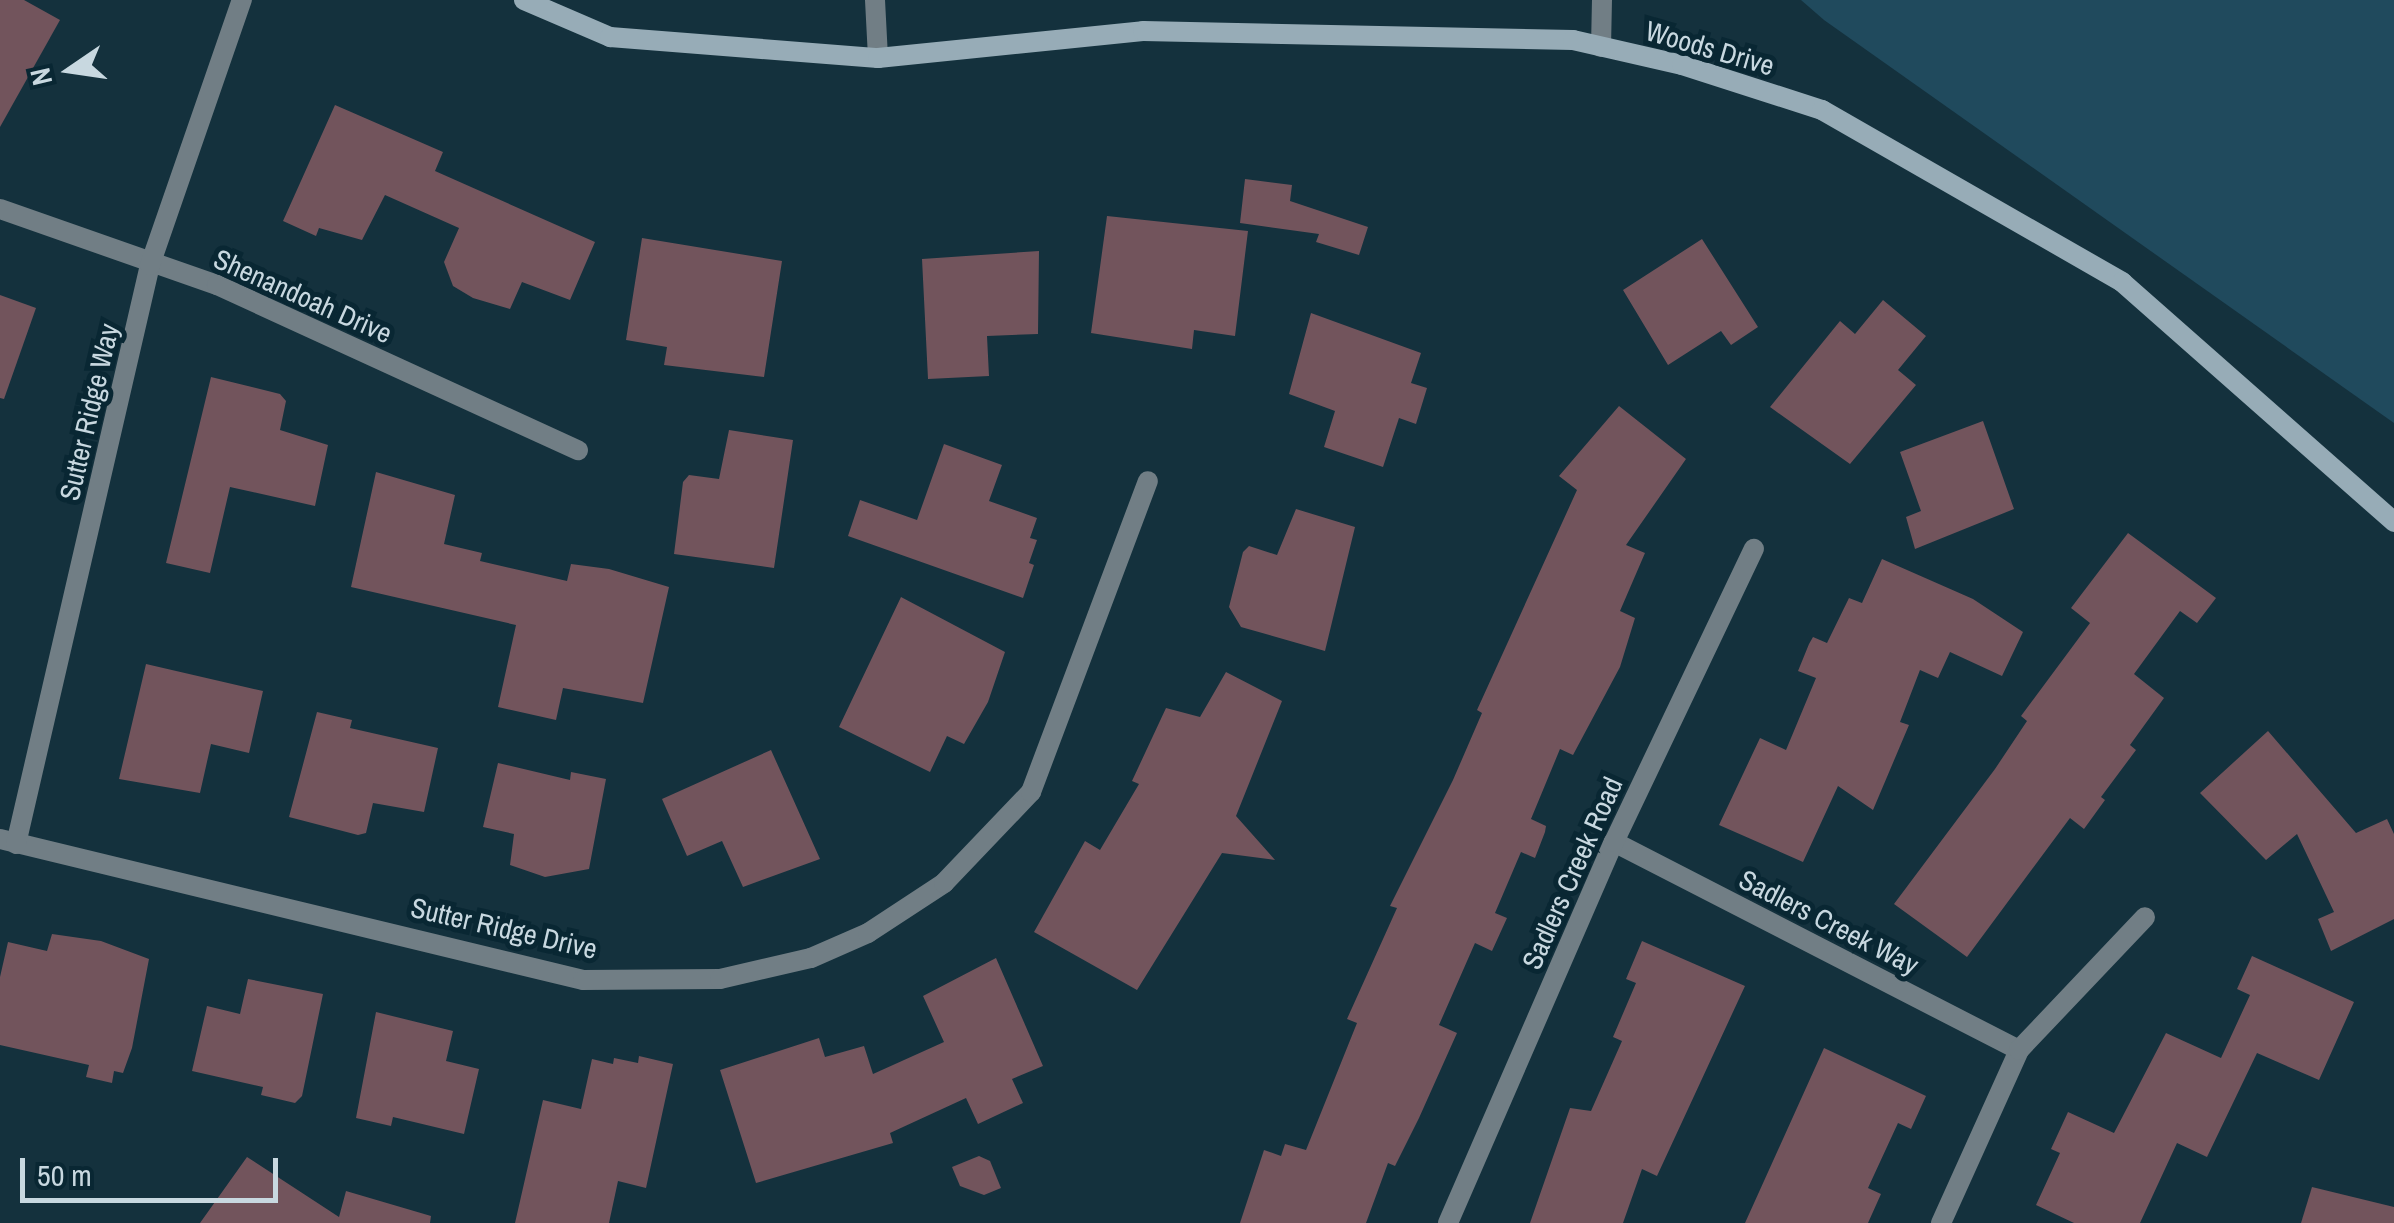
<!DOCTYPE html>
<html>
<head>
<meta charset="utf-8">
<style>
  body { margin:0 }
  #map { position:relative; width:2394px; height:1223px; overflow:hidden; background:#14313d; font-family:"Archivo Narrow",sans-serif }
  div>[style] { position:absolute }
  .green>* { inset:0; background:#204a5d }
  .building>* { inset:0; background:#72545c }
  .street>* { height:20px; margin:-10px; padding:0 10px; transform-origin:10px; border-radius:10px; background:#717e85 }
  .secondary>* { height:20px; margin:-10px; padding:0 10px; transform-origin:10px; border-radius:10px; background:#97acb7 }
  span { translate:-50% -50%; white-space:nowrap; text-align:center; line-height:1.15; -webkit-text-stroke:10px #092733; paint-order:stroke }
  .street-label { font-size:28px; color:#c8d8e0 }
  .north { position:absolute; left:20px; top:20px; width:100px; height:100px; -webkit-text-stroke:8px #092733; paint-order:stroke; rotate:257deg; font-size:28px; font-weight:700; line-height:40px; text-align:center; color:#c8d8e0 }
  .north::after { content:''; display:block; margin:auto; width:35px; height:45px; background:#c8d8e0; clip-path:polygon(50% 0,100% 100%,50% 72%,0 100%) }
  .scale { position:absolute; left:20px; top:1158px; width:258px; height:45px; box-sizing:border-box; border:5px solid #c8d8e0; border-top:0; padding-left:12px; font-size:30px; line-height:35px; white-space:nowrap; color:#c8d8e0; -webkit-text-stroke:8px #092733; paint-order:stroke }
</style>
</head>
<body>
<div id="map">
  <div class="green">
    <i style="clip-path:polygon(1801px 0,2394px 0,2394px 423px,1824px 20px)"></i>
  </div>
  <div class="building">
    <i style="clip-path:polygon(0 0,24px 0,60px 20px,0 127px)"></i>
    <i style="clip-path:polygon(335px 105px,443px 152px,435px 171px,595px 242px,570px 300px,522px 282px,510px 309px,473px 298px,453px 286px,444px 262px,459px 228px,385px 195px,362px 240px,319px 228px,316px 236px,283px 221px)"></i>
    <i style="clip-path:polygon(1245px 179px,1292px 185px,1290px 201px,1368px 227px,1359px 255px,1316px 242px,1319px 234px,1240px 223px)"></i>
    <i style="clip-path:polygon(1107px 216px,1248px 231px,1235px 336px,1194px 330px,1192px 349px,1091px 333px)"></i>
    <i style="clip-path:polygon(642px 238px,782px 261px,764px 377px,664px 365px,667px 347px,626px 340px)"></i>
    <i style="clip-path:polygon(1702px 239px,1758px 327px,1731px 345px,1721px 331px,1668px 365px,1623px 290px)"></i>
    <i style="clip-path:polygon(1039px 251px,1038px 334px,987px 336px,989px 376px,928px 379px,922px 259px)"></i>
    <i style="clip-path:polygon(0 295px,36px 308px,4px 399px,0 398px)"></i>
    <i style="clip-path:polygon(1883px 300px,1926px 336px,1898px 370px,1916px 385px,1850px 464px,1770px 407px,1840px 321px,1855px 334px)"></i>
    <i style="clip-path:polygon(1311px 313px,1421px 353px,1411px 383px,1427px 388px,1416px 424px,1399px 418px,1383px 467px,1324px 447px,1335px 411px,1289px 394px)"></i>
    <i style="clip-path:polygon(211px 377px,280px 394px,286px 401px,280px 430px,328px 445px,315px 506px,230px 487px,210px 573px,166px 563px)"></i>
    <i style="clip-path:polygon(1619px 406px,1686px 459px,1626px 545px,1645px 553px,1620px 611px,1635px 618px,1620px 667px,1573px 755px,1560px 749px,1531px 819px,1546px 826px,1545px 832px,1535px 858px,1521px 852px,1495px 913px,1507px 918px,1492px 951px,1475px 943px,1439px 1025px,1457px 1033px,1419px 1118px,1395px 1166px,1388px 1163px,1366px 1223px,1240px 1223px,1264px 1150px,1281px 1156px,1285px 1144px,1306px 1150px,1357px 1023px,1347px 1019px,1397px 908px,1390px 906px,1453px 780px,1482px 713px,1477px 710px,1577px 490px,1559px 476px)"></i>
    <i style="clip-path:polygon(1983px 421px,2014px 509px,1915px 549px,1906px 517px,1921px 511px,1900px 452px)"></i>
    <i style="clip-path:polygon(729px 430px,793px 440px,774px 568px,674px 554px,683px 482px,689px 475px,719px 479px)"></i>
    <i style="clip-path:polygon(944px 444px,1002px 465px,989px 501px,1037px 518px,1030px 538px,1037px 540px,1029px 563px,1034px 565px,1023px 598px,848px 536px,860px 500px,917px 520px)"></i>
    <i style="clip-path:polygon(376px 472px,455px 495px,444px 544px,482px 553px,480px 561px,567px 581px,571px 564px,609px 569px,669px 587px,643px 703px,563px 688px,556px 720px,498px 707px,516px 625px,351px 587px)"></i>
    <i style="clip-path:polygon(1296px 509px,1355px 527px,1325px 651px,1241px 627px,1229px 607px,1243px 552px,1249px 546px,1277px 555px)"></i>
    <i style="clip-path:polygon(2128px 533px,2216px 598px,2197px 623px,2180px 611px,2134px 674px,2164px 698px,2130px 745px,2136px 750px,2101px 797px,2105px 800px,2084px 829px,2070px 818px,1967px 957px,1894px 904px,1995px 769px,2027px 721px,2021px 716px,2090px 623px,2071px 608px)"></i>
    <i style="clip-path:polygon(1882px 559px,1973px 599px,2023px 632px,2002px 676px,1950px 652px,1938px 678px,1920px 670px,1900px 722px,1909px 725px,1873px 810px,1838px 786px,1803px 862px,1719px 825px,1760px 738px,1786px 750px,1816px 678px,1798px 671px,1809px 644px,1813px 637px,1827px 643px,1849px 598px,1862px 603px)"></i>
    <i style="clip-path:polygon(901px 597px,1005px 652px,988px 702px,964px 744px,947px 736px,930px 772px,839px 727px)"></i>
    <i style="clip-path:polygon(146px 664px,263px 691px,249px 753px,211px 744px,200px 793px,119px 779px)"></i>
    <i style="clip-path:polygon(1226px 672px,1282px 701px,1236px 816px,1275px 860px,1222px 853px,1137px 990px,1034px 932px,1085px 841px,1100px 850px,1139px 784px,1132px 781px,1166px 708px,1200px 717px)"></i>
    <i style="clip-path:polygon(317px 712px,352px 720px,350px 728px,438px 748px,424px 812px,373px 803px,366px 833px,358px 835px,289px 817px)"></i>
    <i style="clip-path:polygon(2268px 731px,2356px 833px,2387px 819px,2394px 834px,2394px 919px,2331px 951px,2318px 919px,2334px 912px,2297px 834px,2266px 860px,2200px 793px)"></i>
    <i style="clip-path:polygon(771px 750px,820px 859px,743px 887px,722px 841px,687px 856px,662px 799px)"></i>
    <i style="clip-path:polygon(498px 763px,570px 780px,571px 772px,606px 779px,589px 869px,545px 877px,510px 865px,514px 834px,483px 827px)"></i>
    <i style="clip-path:polygon(52px 934px,101px 941px,149px 959px,132px 1048px,123px 1073px,114px 1071px,112px 1083px,86px 1077px,89px 1065px,0 1045px,0 977px,8px 942px,47px 951px)"></i>
    <i style="clip-path:polygon(1642px 941px,1745px 986px,1657px 1176px,1642px 1169px,1623px 1223px,1530px 1223px,1570px 1108px,1591px 1111px,1622px 1041px,1613px 1037px,1636px 983px,1626px 979px)"></i>
    <i style="clip-path:polygon(2252px 956px,2354px 1002px,2319px 1080px,2257px 1053px,2207px 1157px,2177px 1143px,2140px 1223px,2074px 1223px,2036px 1205px,2060px 1153px,2051px 1149px,2068px 1112px,2114px 1133px,2166px 1033px,2221px 1058px,2250px 995px,2237px 989px)"></i>
    <i style="clip-path:polygon(996px 958px,1043px 1066px,1012px 1079px,1023px 1103px,978px 1124px,966px 1098px,890px 1133px,893px 1143px,756px 1183px,720px 1070px,819px 1038px,825px 1057px,864px 1046px,873px 1074px,944px 1042px,923px 996px)"></i>
    <i style="clip-path:polygon(248px 979px,323px 994px,302px 1096px,295px 1103px,261px 1095px,263px 1087px,192px 1071px,207px 1006px,240px 1014px)"></i>
    <i style="clip-path:polygon(376px 1012px,453px 1031px,446px 1061px,479px 1069px,464px 1134px,393px 1117px,391px 1126px,356px 1118px)"></i>
    <i style="clip-path:polygon(1824px 1048px,1926px 1096px,1911px 1129px,1898px 1123px,1868px 1188px,1881px 1194px,1868px 1223px,1745px 1223px)"></i>
    <i style="clip-path:polygon(639px 1056px,673px 1064px,646px 1188px,618px 1181px,609px 1223px,515px 1223px,543px 1100px,581px 1109px,592px 1059px,613px 1064px,614px 1058px,638px 1063px)"></i>
    <i style="clip-path:polygon(979px 1156px,990px 1161px,1001px 1188px,984px 1195px,960px 1186px,952px 1167px)"></i>
    <i style="clip-path:polygon(247px 1157px,339px 1217px,346px 1191px,431px 1216px,430px 1223px,200px 1223px)"></i>
    <i style="clip-path:polygon(2312px 1187px,2394px 1207px,2394px 1223px,2301px 1223px)"></i>
  </div>
  <div class="street">
    <i style="left:875px;top:0;width:58px;rotate:87deg"></i>
    <i style="left:1601px;top:47px;width:47px;rotate:-88.8deg"></i>
    <i style="left:0;top:209px;width:230px;rotate:19.3deg"></i>
    <i style="left:217px;top:285px;width:397px;rotate:24.6deg"></i>
    <i style="left:0;top:839px;width:600px;rotate:13.6deg"></i>
    <i style="left:583px;top:980px;width:137px;rotate:-0.4deg"></i>
    <i style="left:720px;top:979px;width:93px;rotate:-13deg"></i>
    <i style="left:811px;top:958px;width:62px;rotate:-23.7deg"></i>
    <i style="left:868px;top:933px;width:91px;rotate:-33.3deg"></i>
    <i style="left:944px;top:883px;width:126px;rotate:-46.3deg"></i>
    <i style="left:1031px;top:792px;width:332px;rotate:-69.4deg"></i>
    <i style="left:1614px;top:842px;width:455px;rotate:27.2deg"></i>
    <i style="left:16px;top:844px;width:594px;rotate:-76.97deg"></i>
    <i style="left:150px;top:265px;width:281px;rotate:-70.9deg"></i>
    <i style="left:1448px;top:1223px;width:416px;rotate:-66.5deg"></i>
    <i style="left:1614px;top:842px;width:325px;rotate:-64.5deg"></i>
    <i style="left:1941px;top:1223px;width:190px;rotate:-65.7deg"></i>
    <i style="left:2019px;top:1050px;width:183px;rotate:-46.5deg"></i>
  </div>
  <div class="secondary">
    <i style="left:524px;top:0;width:94px;rotate:23.3deg"></i>
    <i style="left:610px;top:37px;width:269px;rotate:4.5deg"></i>
    <i style="left:878px;top:58px;width:266px;rotate:-5.8deg"></i>
    <i style="left:1143px;top:31px;width:430px;rotate:1.2deg"></i>
    <i style="left:1573px;top:40px;width:112px;rotate:12.9deg"></i>
    <i style="left:1682px;top:65px;width:147px;rotate:17.8deg"></i>
    <i style="left:1822px;top:110px;width:346px;rotate:29.8deg"></i>
    <i style="left:2122px;top:282px;width:363px;rotate:41.4deg"></i>
  </div>
  <div class="street-label">
    <span style="left:1710px;top:48px;rotate:16deg">Woods Drive</span>
    <span style="left:303px;top:296px;rotate:24deg">Shenandoah Drive</span>
    <span style="left:89px;top:412px;rotate:-77deg">Sutter Ridge Way</span>
    <span style="left:1572px;top:873px;rotate:-66deg">Sadlers Creek Road</span>
    <span style="left:1829px;top:922px;rotate:27deg">Sadlers Creek Way</span>
    <span style="left:504px;top:928px;rotate:13deg">Sutter Ridge Drive</span>
  </div>
  <div class="north">N</div>
  <div class="scale">50 m</div>
</div>
</body>
</html>
